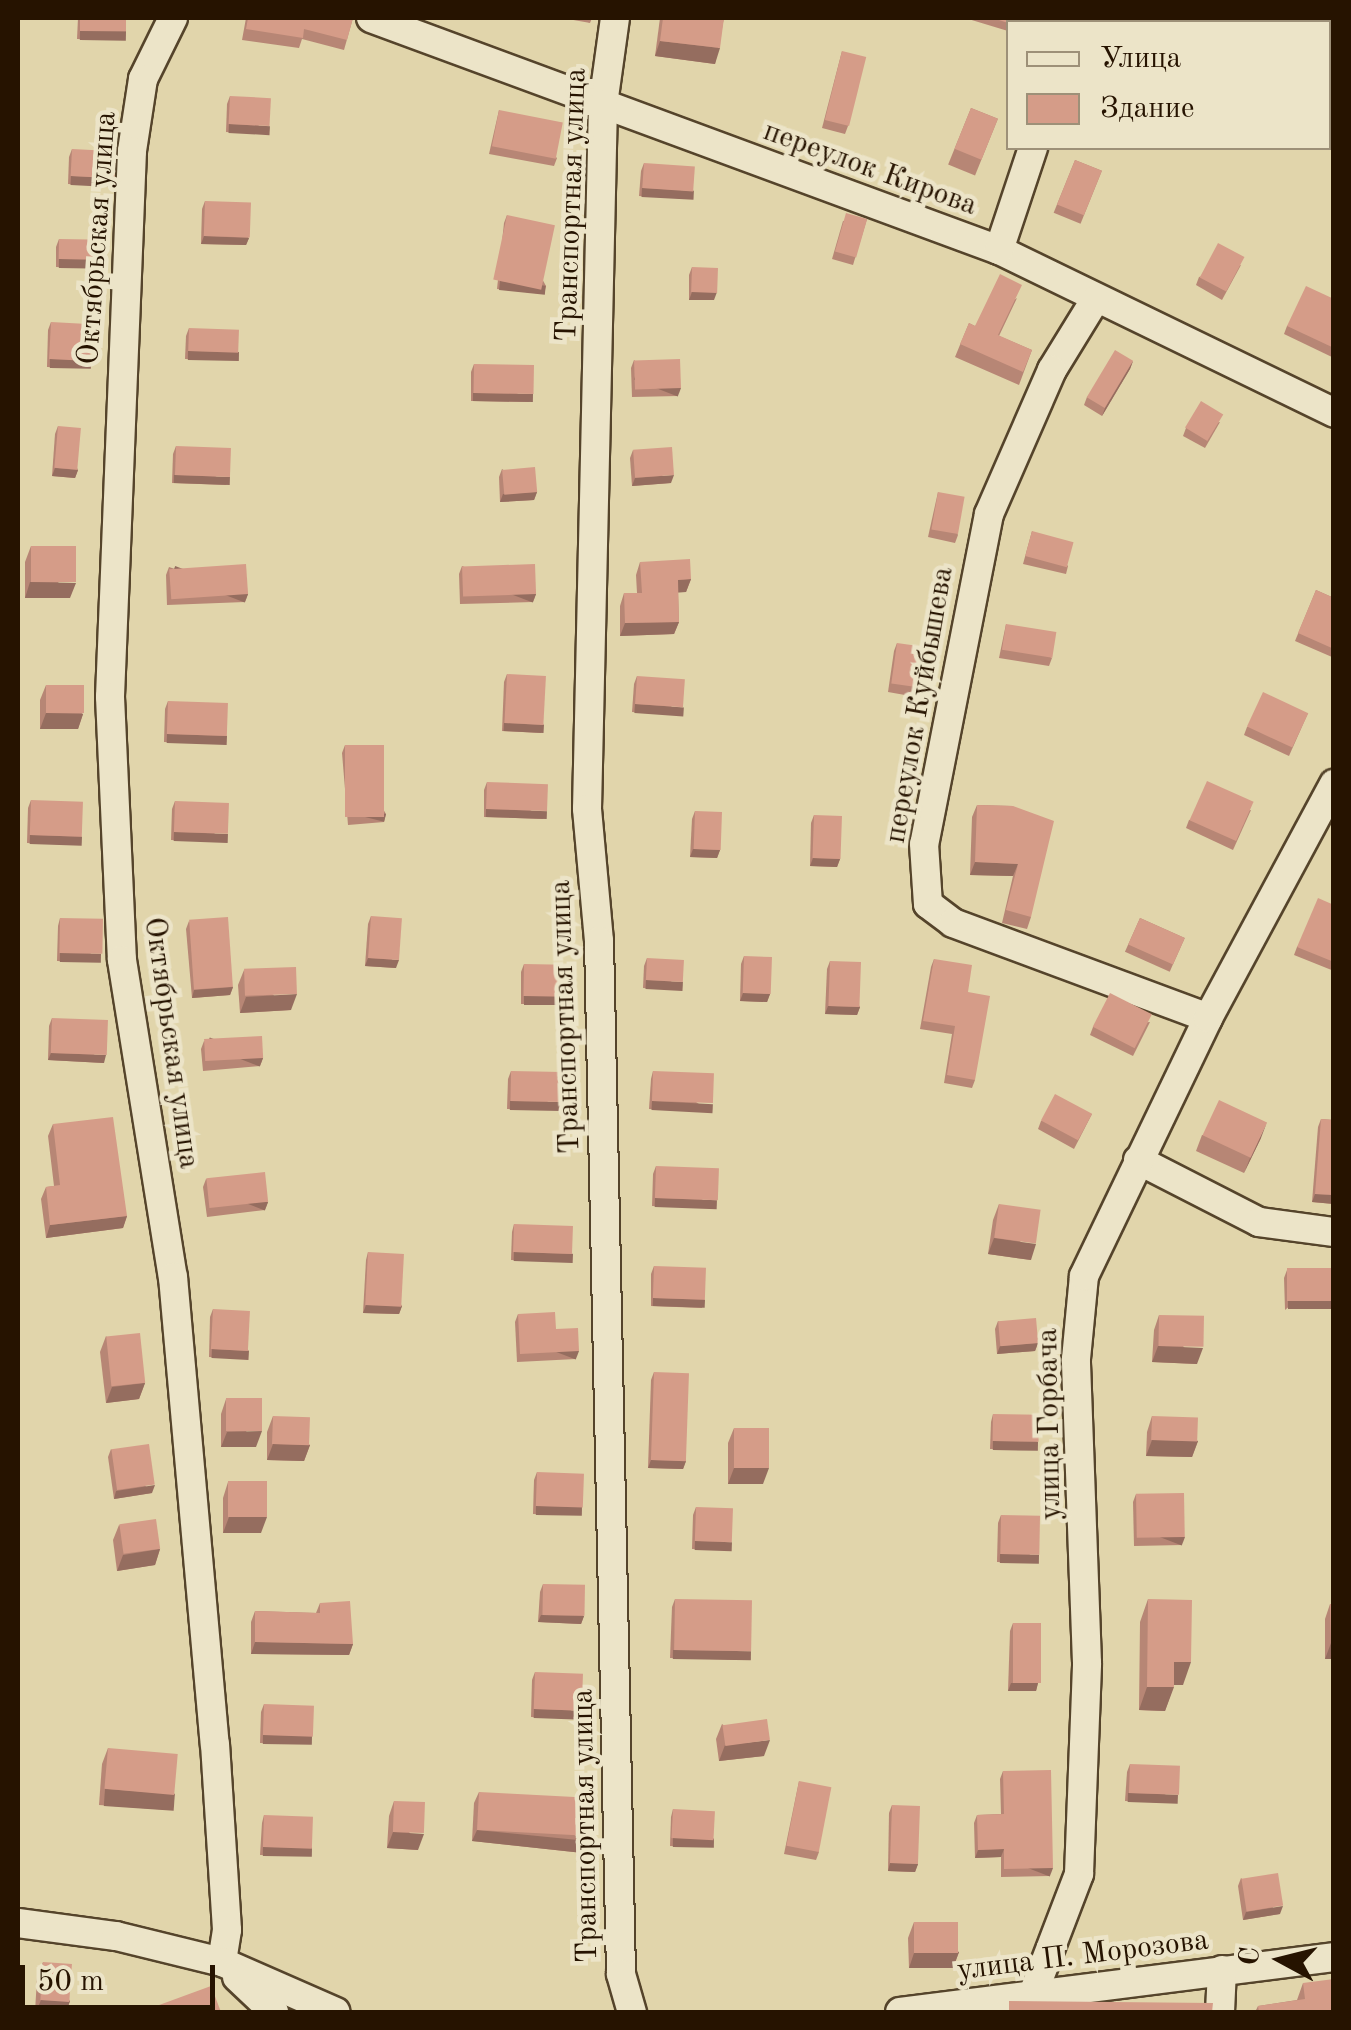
<!DOCTYPE html>
<html>
<head>
<meta charset="utf-8">
<style>
  body { margin:0 }
  #map { position:relative; width:1351px; height:2030px; overflow:hidden; background:#e1d5ab; font-family:"Old Standard TT",serif }
  div>[style] { position:absolute }
  .roads { filter:drop-shadow(2px 0 #55442b) drop-shadow(-2px 0 #55442b) drop-shadow(0 2px #55442b) drop-shadow(0 -2px #55442b) }
  .street>* { height:28px; margin:-14px; padding:0 14px; transform-origin:14px; border-radius:14px; background:#ece4c8 }
  .wall>* { inset:0; background:#b78675; transform-origin:0 0 }
  .shaded-wall>* { inset:0; background:#956d5f; transform-origin:0 0 }
  .building>* { inset:0; background:#d59c88; transform-origin:0 0 }
  span { translate:-50% -50%; white-space:nowrap; text-align:center; line-height:1.15; -webkit-text-stroke:9px #ece4c8; paint-order:stroke }
  .street-label { font-size:30px; color:#261300 }
  .frame { position:absolute; inset:0; border:20px solid #261300; pointer-events:none }
  .legend { position:absolute; left:1006px; top:20px; width:325px; height:130px; box-sizing:border-box; background:#ece4c8; border:2px solid #9d9078; margin:0; padding:12px 18px; list-style:none; font-size:30px; color:#261300 }
  .legend li { display:flex; align-items:center; gap:20px; height:50px }
  .legend b { width:50px; border:2px solid #9d9078 }
  .north { position:absolute; left:1231px; top:1910px; width:100px; height:100px; -webkit-text-stroke:8px #ece4c8; paint-order:stroke; rotate:277deg; font-size:28px; font-weight:700; line-height:40px; text-align:center; color:#261300 }
  .north::after { content:''; display:block; margin:auto; width:35px; height:45px; background:#261300; clip-path:polygon(50% 0,100% 100%,50% 72%,0 100%) }
  .scale { position:absolute; left:20px; top:1965px; width:195px; height:45px; box-sizing:border-box; border:5px solid #261300; border-top:0; padding-left:12px; font-size:30px; line-height:35px; white-space:nowrap; color:#261300; -webkit-text-stroke:8px #ece4c8; paint-order:stroke }
</style>
</head>
<body>
<div id="map">
  <div class="roads">
    <div class="street">
      <i style="left:173px;top:18px;width:68px;rotate:116.2deg"></i>
      <i style="left:143px;top:79px;width:73px;rotate:98.7deg"></i>
      <i style="left:132px;top:151px;width:546px;rotate:92.31deg"></i>
      <i style="left:110px;top:697px;width:263px;rotate:87.4deg"></i>
      <i style="left:122px;top:960px;width:321px;rotate:80.9deg"></i>
      <i style="left:173px;top:1277px;width:469px;rotate:84.9deg"></i>
      <i style="left:215px;top:1744px;width:186px;rotate:86.3deg"></i>
      <i style="left:227px;top:1930px;width:32px;rotate:99deg"></i>
      <i style="left:371px;top:18px;width:669px;rotate:20.28deg"></i>
      <i style="left:999px;top:250px;width:373px;rotate:25.9deg"></i>
      <i style="left:615px;top:18px;width:87px;rotate:97.9deg"></i>
      <i style="left:603px;top:104px;width:705px;rotate:91.3deg"></i>
      <i style="left:587px;top:809px;width:133px;rotate:84.8deg"></i>
      <i style="left:599px;top:941px;width:1033px;rotate:88.78deg"></i>
      <i style="left:621px;top:1974px;width:40px;rotate:74deg"></i>
      <i style="left:1074px;top:22px;width:4px;rotate:-63deg"></i>
      <i style="left:999px;top:250px;width:108px;rotate:-71.6deg"></i>
      <i style="left:1095px;top:300px;width:82px;rotate:121.6deg"></i>
      <i style="left:1052px;top:370px;width:157px;rotate:113.6deg"></i>
      <i style="left:989px;top:514px;width:336px;rotate:101.1deg"></i>
      <i style="left:924px;top:844px;width:60px;rotate:86.2deg"></i>
      <i style="left:928px;top:904px;width:31px;rotate:37deg"></i>
      <i style="left:953px;top:923px;width:272px;rotate:20.4deg"></i>
      <i style="left:1138px;top:1160px;width:136px;rotate:27.1deg"></i>
      <i style="left:1259px;top:1222px;width:76px;rotate:7.6deg"></i>
      <i style="left:18px;top:1923px;width:99px;rotate:7.6deg"></i>
      <i style="left:116px;top:1936px;width:109px;rotate:13.8deg"></i>
      <i style="left:222px;top:1962px;width:124px;rotate:23.7deg"></i>
      <i style="left:237px;top:1977px;width:51px;rotate:43.4deg"></i>
      <i style="left:1033px;top:1994px;width:129px;rotate:-69deg"></i>
      <i style="left:1079px;top:1874px;width:211px;rotate:-87.8deg"></i>
      <i style="left:1087px;top:1663px;width:304px;rotate:-92.1deg"></i>
      <i style="left:1076px;top:1359px;width:83px;rotate:-84.5deg"></i>
      <i style="left:1084px;top:1276px;width:286px;rotate:-64.3deg"></i>
      <i style="left:1208px;top:1018px;width:266px;rotate:-61.7deg"></i>
      <i style="left:900px;top:2012px;width:437px;rotate:-7.2deg"></i>
      <i style="left:1220px;top:2012px;width:42px;rotate:-87.3deg"></i>
    </div>
  </div>
  <div class="wall">
    <i style="clip-path:polygon(78px 18px,126px 18px,126px 32px,123px 40px,77px 39px)"></i>
    <i style="clip-path:polygon(246px 18px,353px 18px,344px 50px,302px 39px,299px 48px,242px 40px)"></i>
    <i style="clip-path:polygon(562px 18px,592px 18px,590px 23px)"></i>
    <i style="clip-path:polygon(660px 18px,724px 18px,715px 64px,655px 56px)"></i>
    <i style="clip-path:polygon(965px 18px,1014px 18px,1008px 22px,1008px 31px)"></i>
    <i style="clip-path:polygon(842px 51px,848px 126px,845px 134px,822px 128px)"></i>
    <i style="clip-path:polygon(230px 96px,267px 134px,226px 132px,227px 104px)"></i>
    <i style="left:971px;top:108px;width:29px;height:61px;rotate:22deg"></i>
    <i style="clip-path:polygon(499px 110px,557px 158px,554px 166px,489px 154px)"></i>
    <i style="clip-path:polygon(72px 149px,115px 178px,112px 186px,68px 184px,69px 157px)"></i>
    <i style="left:1075px;top:160px;width:29px;height:57px;rotate:22deg"></i>
    <i style="clip-path:polygon(644px 163px,691px 199px,639px 196px,641px 171px)"></i>
    <i style="clip-path:polygon(205px 201px,249px 238px,246px 245px,201px 244px,202px 209px)"></i>
    <i style="clip-path:polygon(507px 215px,546px 286px,544px 294px,497px 289px,504px 223px)"></i>
    <i style="clip-path:polygon(867px 219px,853px 265px,832px 259px,843px 221px)"></i>
    <i style="clip-path:polygon(59px 239px,102px 268px,56px 267px,56px 247px)"></i>
    <i style="clip-path:polygon(1241px 265px,1222px 300px,1196px 285px,1199px 277px)"></i>
    <i style="clip-path:polygon(692px 267px,714px 300px,689px 300px,689px 275px)"></i>
    <i style="clip-path:polygon(1017px 298px,999px 336px,1032px 350px,1019px 385px,955px 357px,969px 323px,975px 326px)"></i>
    <i style="clip-path:polygon(1334px 299px,1334px 358px,1284px 334px,1287px 326px)"></i>
    <i style="clip-path:polygon(51px 322px,88px 368px,47px 367px,48px 330px)"></i>
    <i style="clip-path:polygon(189px 328px,236px 360px,185px 359px,186px 336px)"></i>
    <i style="clip-path:polygon(634px 360px,678px 396px,632px 397px,631px 368px)"></i>
    <i style="clip-path:polygon(1133px 361px,1130px 369px,1102px 416px,1084px 405px,1087px 397px)"></i>
    <i style="clip-path:polygon(474px 364px,530px 402px,471px 401px,471px 372px)"></i>
    <i style="clip-path:polygon(1220px 422px,1205px 448px,1183px 436px,1186px 428px)"></i>
    <i style="clip-path:polygon(58px 426px,78px 470px,75px 478px,52px 476px,55px 434px)"></i>
    <i style="clip-path:polygon(176px 446px,227px 485px,172px 483px,173px 454px)"></i>
    <i style="clip-path:polygon(633px 450px,671px 483px,632px 486px,630px 458px)"></i>
    <i style="clip-path:polygon(502px 469px,537px 492px,534px 500px,500px 502px,499px 477px)"></i>
    <i style="clip-path:polygon(938px 492px,958px 535px,955px 543px,928px 537px)"></i>
    <i style="clip-path:polygon(1032px 531px,1068px 566px,1066px 574px,1023px 564px)"></i>
    <i style="clip-path:polygon(31px 546px,70px 598px,25px 598px,25px 562px)"></i>
    <i style="clip-path:polygon(640px 562px,691px 579px,686px 592px,678px 592px,679px 622px,674px 634px,620px 636px,620px 606px,624px 593px,637px 593px,636px 575px)"></i>
    <i style="clip-path:polygon(462px 566px,536px 594px,533px 602px,460px 604px,459px 574px)"></i>
    <i style="clip-path:polygon(169px 567px,248px 594px,245px 602px,167px 605px,166px 575px)"></i>
    <i style="clip-path:polygon(1316px 590px,1334px 598px,1332px 657px,1295px 641px)"></i>
    <i style="clip-path:polygon(1006px 624px,1052px 658px,1049px 666px,999px 658px)"></i>
    <i style="clip-path:polygon(897px 643px,925px 690px,922px 698px,888px 692px,894px 651px)"></i>
    <i style="clip-path:polygon(507px 674px,544px 725px,541px 733px,502px 731px,504px 682px)"></i>
    <i style="clip-path:polygon(637px 676px,681px 715px,632px 712px,634px 684px)"></i>
    <i style="clip-path:polygon(46px 685px,83px 714px,78px 729px,40px 729px,40px 700px)"></i>
    <i style="clip-path:polygon(168px 701px,227px 736px,224px 744px,164px 742px,165px 709px)"></i>
    <i style="clip-path:polygon(1308px 713px,1289px 756px,1244px 735px,1247px 727px)"></i>
    <i style="clip-path:polygon(345px 745px,386px 814px,384px 822px,348px 825px,342px 753px)"></i>
    <i style="clip-path:polygon(487px 782px,544px 819px,484px 817px,484px 790px)"></i>
    <i style="clip-path:polygon(31px 800px,82px 837px,79px 845px,27px 843px,28px 808px)"></i>
    <i style="clip-path:polygon(175px 801px,225px 842px,171px 840px,172px 809px)"></i>
    <i style="clip-path:polygon(977px 805px,1013px 806px,1031px 917px,1027px 929px,1002px 923px,1013px 876px,970px 875px,972px 817px)"></i>
    <i style="clip-path:polygon(1251px 810px,1233px 850px,1186px 828px,1189px 820px)"></i>
    <i style="clip-path:polygon(695px 811px,720px 850px,717px 858px,690px 857px,692px 819px)"></i>
    <i style="clip-path:polygon(814px 815px,840px 859px,837px 867px,810px 866px,811px 823px)"></i>
    <i style="clip-path:polygon(1334px 905px,1334px 971px,1294px 955px,1297px 947px)"></i>
    <i style="clip-path:polygon(371px 916px,396px 968px,365px 966px,368px 924px)"></i>
    <i style="clip-path:polygon(60px 918px,98px 962px,57px 961px,58px 926px)"></i>
    <i style="left:1140px;top:918px;width:49px;height:37px;rotate:24deg"></i>
    <i style="clip-path:polygon(189px 921px,233px 987px,230px 995px,192px 998px,186px 929px)"></i>
    <i style="clip-path:polygon(744px 956px,770px 994px,767px 1002px,740px 1001px,741px 964px)"></i>
    <i style="clip-path:polygon(647px 958px,680px 990px,643px 988px,644px 966px)"></i>
    <i style="clip-path:polygon(934px 959px,968px 992px,975px 1080px,972px 1088px,944px 1083px,952px 1034px,920px 1029px,931px 967px)"></i>
    <i style="clip-path:polygon(830px 961px,860px 1007px,857px 1015px,825px 1014px,827px 969px)"></i>
    <i style="clip-path:polygon(524px 964px,563px 1004px,521px 1004px,521px 972px)"></i>
    <i style="clip-path:polygon(244px 970px,291px 1010px,240px 1013px,238px 985px)"></i>
    <i style="clip-path:polygon(52px 1018px,104px 1063px,48px 1060px,49px 1026px)"></i>
    <i style="clip-path:polygon(1150px 1022px,1133px 1056px,1090px 1035px,1093px 1027px)"></i>
    <i style="clip-path:polygon(204px 1041px,263px 1058px,260px 1066px,203px 1071px,201px 1049px)"></i>
    <i style="clip-path:polygon(511px 1071px,558px 1110px,507px 1109px,508px 1079px)"></i>
    <i style="clip-path:polygon(653px 1071px,710px 1112px,649px 1109px,651px 1079px)"></i>
    <i style="clip-path:polygon(1092px 1114px,1074px 1149px,1038px 1129px,1041px 1121px)"></i>
    <i style="clip-path:polygon(1321px 1119px,1334px 1120px,1334px 1204px,1312px 1202px,1318px 1127px)"></i>
    <i style="clip-path:polygon(53px 1124px,127px 1216px,123px 1228px,46px 1238px,41px 1199px,46px 1187px,54px 1186px,48px 1136px)"></i>
    <i style="clip-path:polygon(1202px 1135px,1261px 1138px,1244px 1173px,1196px 1151px)"></i>
    <i style="clip-path:polygon(656px 1166px,714px 1208px,652px 1206px,653px 1174px)"></i>
    <i style="clip-path:polygon(206px 1179px,268px 1202px,265px 1210px,207px 1217px,203px 1187px)"></i>
    <i style="clip-path:polygon(999px 1204px,1031px 1260px,988px 1254px,993px 1220px)"></i>
    <i style="clip-path:polygon(514px 1224px,573px 1254px,570px 1262px,511px 1260px,512px 1232px)"></i>
    <i style="clip-path:polygon(368px 1252px,402px 1306px,399px 1314px,363px 1313px,366px 1260px)"></i>
    <i style="clip-path:polygon(654px 1266px,705px 1300px,702px 1308px,651px 1306px,651px 1274px)"></i>
    <i style="clip-path:polygon(1334px 1268px,1285px 1310px,1284px 1278px,1287px 1270px)"></i>
    <i style="clip-path:polygon(213px 1309px,249px 1351px,246px 1359px,209px 1357px,210px 1317px)"></i>
    <i style="clip-path:polygon(518px 1314px,556px 1329px,576px 1359px,517px 1362px,515px 1322px)"></i>
    <i style="clip-path:polygon(1159px 1315px,1197px 1364px,1152px 1362px,1154px 1330px)"></i>
    <i style="clip-path:polygon(998px 1321px,1038px 1343px,1035px 1351px,997px 1354px,995px 1329px)"></i>
    <i style="clip-path:polygon(106px 1336px,145px 1383px,139px 1399px,106px 1403px,100px 1352px)"></i>
    <i style="clip-path:polygon(654px 1372px,686px 1461px,683px 1469px,648px 1468px,651px 1380px)"></i>
    <i style="clip-path:polygon(226px 1399px,256px 1447px,221px 1447px,221px 1414px)"></i>
    <i style="clip-path:polygon(993px 1414px,1038px 1442px,1036px 1450px,990px 1449px,991px 1422px)"></i>
    <i style="clip-path:polygon(273px 1416px,310px 1445px,304px 1461px,267px 1460px,267px 1432px)"></i>
    <i style="clip-path:polygon(1152px 1416px,1198px 1441px,1192px 1457px,1146px 1456px,1147px 1432px)"></i>
    <i style="clip-path:polygon(734px 1428px,763px 1484px,728px 1484px,728px 1443px)"></i>
    <i style="clip-path:polygon(111px 1449px,152px 1493px,114px 1499px,108px 1457px)"></i>
    <i style="clip-path:polygon(537px 1472px,580px 1515px,533px 1514px,534px 1480px)"></i>
    <i style="clip-path:polygon(228px 1482px,261px 1533px,223px 1533px,223px 1498px)"></i>
    <i style="clip-path:polygon(1136px 1494px,1182px 1545px,1134px 1546px,1133px 1502px)"></i>
    <i style="clip-path:polygon(696px 1507px,729px 1550px,692px 1549px,693px 1515px)"></i>
    <i style="clip-path:polygon(1001px 1515px,1036px 1563px,997px 1562px,998px 1523px)"></i>
    <i style="clip-path:polygon(119px 1525px,160px 1549px,155px 1565px,117px 1571px,113px 1540px)"></i>
    <i style="clip-path:polygon(543px 1584px,584px 1616px,581px 1624px,538px 1622px,540px 1592px)"></i>
    <i style="clip-path:polygon(675px 1599px,748px 1660px,670px 1658px,672px 1607px)"></i>
    <i style="clip-path:polygon(1148px 1599px,1183px 1685px,1174px 1685px,1165px 1711px,1139px 1710px,1140px 1622px)"></i>
    <i style="clip-path:polygon(320px 1603px,353px 1644px,349px 1655px,251px 1654px,251px 1622px,255px 1611px,316px 1613px)"></i>
    <i style="clip-path:polygon(1330px 1604px,1334px 1604px,1334px 1659px,1325px 1659px,1325px 1619px)"></i>
    <i style="clip-path:polygon(1013px 1623px,1038px 1683px,1036px 1691px,1008px 1691px,1010px 1631px)"></i>
    <i style="clip-path:polygon(535px 1672px,579px 1719px,531px 1717px,532px 1680px)"></i>
    <i style="clip-path:polygon(264px 1704px,312px 1736px,310px 1744px,260px 1743px,261px 1712px)"></i>
    <i style="clip-path:polygon(722px 1724px,764px 1756px,719px 1761px,716px 1739px)"></i>
    <i style="clip-path:polygon(108px 1748px,175px 1794px,169px 1810px,99px 1805px,102px 1764px)"></i>
    <i style="clip-path:polygon(1130px 1764px,1175px 1803px,1125px 1801px,1127px 1772px)"></i>
    <i style="clip-path:polygon(1003px 1771px,1050px 1876px,1001px 1877px,1001px 1857px,975px 1858px,974px 1823px,977px 1815px,1001px 1814px,1000px 1779px)"></i>
    <i style="clip-path:polygon(799px 1781px,819px 1852px,816px 1860px,784px 1854px)"></i>
    <i style="clip-path:polygon(479px 1792px,588px 1841px,583px 1853px,472px 1841px,474px 1803px)"></i>
    <i style="clip-path:polygon(394px 1801px,418px 1850px,387px 1848px,389px 1816px)"></i>
    <i style="clip-path:polygon(892px 1805px,918px 1864px,915px 1872px,888px 1871px,889px 1813px)"></i>
    <i style="clip-path:polygon(673px 1809px,714px 1839px,711px 1847px,670px 1846px,671px 1817px)"></i>
    <i style="clip-path:polygon(264px 1815px,312px 1848px,309px 1856px,260px 1855px,262px 1823px)"></i>
    <i style="clip-path:polygon(1241px 1878px,1280px 1914px,1243px 1920px,1238px 1886px)"></i>
    <i style="clip-path:polygon(914px 1922px,959px 1952px,953px 1968px,909px 1968px,908px 1938px)"></i>
    <i style="clip-path:polygon(43px 1962px,70px 2001px,66px 2012px,35px 2012px,37px 1978px)"></i>
    <i style="clip-path:polygon(1303px 1983px,1334px 2012px,1255px 2012px,1258px 2006px,1297px 2000px)"></i>
  </div>
  <div class="shaded-wall">
    <i style="left:80px;top:31px;width:46px;height:9px;rotate:1deg"></i>
    <i style="clip-path:polygon(660px 41px,720px 48px,715px 64px,655px 56px)"></i>
    <i style="left:229px;top:124px;width:41px;height:9px;rotate:3deg"></i>
    <i style="left:71px;top:176px;width:44px;height:9px;rotate:3deg"></i>
    <i style="left:642px;top:188px;width:52px;height:9px;rotate:3deg"></i>
    <i style="clip-path:polygon(204px 236px,249px 238px,246px 245px,201px 244px)"></i>
    <i style="left:59px;top:259px;width:46px;height:9px;rotate:1deg"></i>
    <i style="left:500px;top:281px;width:46px;height:9px;rotate:6deg"></i>
    <i style="clip-path:polygon(692px 292px,717px 292px,714px 300px,689px 300px)"></i>
    <i style="left:188px;top:351px;width:51px;height:9px;rotate:1deg"></i>
    <i style="left:50px;top:359px;width:41px;height:9px;rotate:1deg"></i>
    <i style="clip-path:polygon(1133px 361px,1130px 369px,1102px 416px,1105px 408px)"></i>
    <i style="left:681px;top:388px;width:9px;height:47px;rotate:111deg"></i>
    <i style="left:473px;top:393px;width:60px;height:8px;rotate:1deg"></i>
    <i style="clip-path:polygon(55px 468px,78px 470px,75px 478px,52px 476px)"></i>
    <i style="left:174px;top:475px;width:56px;height:8px;rotate:2deg"></i>
    <i style="clip-path:polygon(674px 475px,671px 483px,632px 486px,635px 478px)"></i>
    <i style="clip-path:polygon(537px 492px,534px 500px,500px 502px,503px 494px)"></i>
    <i style="clip-path:polygon(691px 579px,686px 592px,673px 593px,678px 580px)"></i>
    <i style="clip-path:polygon(30px 582px,76px 583px,70px 598px,25px 598px)"></i>
    <i style="left:248px;top:594px;width:9px;height:78px;rotate:111deg"></i>
    <i style="left:536px;top:594px;width:9px;height:73px;rotate:111deg"></i>
    <i style="clip-path:polygon(679px 622px,674px 634px,620px 636px,625px 623px)"></i>
    <i style="left:635px;top:704px;width:49px;height:9px;rotate:4deg"></i>
    <i style="clip-path:polygon(46px 713px,83px 714px,78px 729px,40px 729px)"></i>
    <i style="left:504px;top:723px;width:40px;height:8px;rotate:3deg"></i>
    <i style="left:167px;top:734px;width:60px;height:9px;rotate:2deg"></i>
    <i style="left:486px;top:809px;width:61px;height:8px;rotate:2deg"></i>
    <i style="left:386px;top:814px;width:8px;height:36px;rotate:104deg"></i>
    <i style="left:174px;top:832px;width:54px;height:9px;rotate:2deg"></i>
    <i style="left:30px;top:835px;width:52px;height:9px;rotate:2deg"></i>
    <i style="clip-path:polygon(693px 849px,720px 850px,717px 858px,690px 857px)"></i>
    <i style="clip-path:polygon(813px 858px,840px 859px,837px 867px,810px 866px)"></i>
    <i style="clip-path:polygon(975px 862px,1018px 864px,1013px 876px,970px 875px)"></i>
    <i style="left:60px;top:953px;width:41px;height:9px;rotate:1deg"></i>
    <i style="clip-path:polygon(368px 958px,399px 960px,396px 968px,365px 966px)"></i>
    <i style="left:646px;top:980px;width:37px;height:9px;rotate:3deg"></i>
    <i style="clip-path:polygon(233px 987px,230px 995px,192px 998px,194px 990px)"></i>
    <i style="clip-path:polygon(743px 993px,770px 994px,767px 1002px,740px 1001px)"></i>
    <i style="clip-path:polygon(297px 994px,291px 1010px,240px 1013px,246px 997px)"></i>
    <i style="left:524px;top:996px;width:41px;height:9px"></i>
    <i style="clip-path:polygon(828px 1006px,860px 1007px,857px 1015px,825px 1014px)"></i>
    <i style="clip-path:polygon(51px 1053px,106px 1055px,104px 1063px,48px 1060px)"></i>
    <i style="left:263px;top:1058px;width:9px;height:57px;rotate:111deg"></i>
    <i style="left:510px;top:1101px;width:51px;height:9px;rotate:1deg"></i>
    <i style="left:652px;top:1101px;width:61px;height:9px;rotate:3deg"></i>
    <i style="clip-path:polygon(1267px 1122px,1261px 1138px,1244px 1173px,1250px 1158px)"></i>
    <i style="clip-path:polygon(1315px 1194px,1334px 1195px,1334px 1204px,1312px 1202px)"></i>
    <i style="left:655px;top:1198px;width:62px;height:9px;rotate:2deg"></i>
    <i style="left:268px;top:1202px;width:9px;height:58px;rotate:111deg"></i>
    <i style="clip-path:polygon(127px 1216px,123px 1228px,46px 1238px,50px 1225px)"></i>
    <i style="clip-path:polygon(994px 1238px,1036px 1244px,1031px 1260px,988px 1254px)"></i>
    <i style="left:514px;top:1252px;width:59px;height:9px;rotate:2deg"></i>
    <i style="left:653px;top:1298px;width:52px;height:8px;rotate:2deg"></i>
    <i style="left:1334px;top:1301px;width:8px;height:46px;rotate:90deg"></i>
    <i style="clip-path:polygon(366px 1305px,402px 1306px,399px 1314px,363px 1313px)"></i>
    <i style="clip-path:polygon(1038px 1343px,1035px 1351px,997px 1354px,1000px 1346px)"></i>
    <i style="clip-path:polygon(1158px 1346px,1203px 1348px,1197px 1364px,1152px 1362px)"></i>
    <i style="left:212px;top:1349px;width:37px;height:9px;rotate:3deg"></i>
    <i style="left:579px;top:1351px;width:9px;height:59px;rotate:111deg"></i>
    <i style="clip-path:polygon(145px 1383px,139px 1399px,106px 1403px,112px 1387px)"></i>
    <i style="clip-path:polygon(262px 1431px,256px 1447px,221px 1447px,227px 1432px)"></i>
    <i style="clip-path:polygon(1152px 1440px,1198px 1441px,1192px 1457px,1146px 1456px)"></i>
    <i style="left:993px;top:1441px;width:45px;height:9px;rotate:1deg"></i>
    <i style="clip-path:polygon(273px 1444px,310px 1445px,304px 1461px,267px 1460px)"></i>
    <i style="clip-path:polygon(651px 1460px,686px 1461px,683px 1469px,648px 1468px)"></i>
    <i style="clip-path:polygon(734px 1468px,769px 1468px,763px 1484px,728px 1484px)"></i>
    <i style="clip-path:polygon(155px 1485px,152px 1493px,114px 1499px,116px 1491px)"></i>
    <i style="left:536px;top:1506px;width:46px;height:9px;rotate:1deg"></i>
    <i style="clip-path:polygon(229px 1517px,267px 1517px,261px 1533px,223px 1533px)"></i>
    <i style="left:1185px;top:1537px;width:9px;height:48px;rotate:111deg"></i>
    <i style="left:695px;top:1541px;width:37px;height:9px;rotate:2deg"></i>
    <i style="clip-path:polygon(160px 1549px,155px 1565px,117px 1571px,123px 1555px)"></i>
    <i style="left:1000px;top:1554px;width:39px;height:9px;rotate:1deg"></i>
    <i style="clip-path:polygon(541px 1615px,584px 1616px,581px 1624px,538px 1622px)"></i>
    <i style="clip-path:polygon(255px 1642px,353px 1644px,349px 1655px,251px 1654px)"></i>
    <i style="clip-path:polygon(1331px 1643px,1334px 1643px,1334px 1659px,1325px 1659px)"></i>
    <i style="left:673px;top:1650px;width:78px;height:9px;rotate:1deg"></i>
    <i style="clip-path:polygon(1174px 1662px,1191px 1662px,1183px 1685px,1166px 1685px)"></i>
    <i style="clip-path:polygon(1011px 1683px,1038px 1683px,1036px 1691px,1008px 1691px)"></i>
    <i style="clip-path:polygon(1147px 1687px,1174px 1687px,1165px 1711px,1139px 1710px)"></i>
    <i style="left:534px;top:1709px;width:48px;height:9px;rotate:2deg"></i>
    <i style="left:263px;top:1735px;width:49px;height:9px;rotate:1deg"></i>
    <i style="clip-path:polygon(770px 1740px,764px 1756px,719px 1761px,725px 1745px)"></i>
    <i style="left:105px;top:1789px;width:70px;height:17px;rotate:4deg"></i>
    <i style="left:1128px;top:1793px;width:50px;height:9px;rotate:2deg"></i>
    <i style="clip-path:polygon(477px 1830px,588px 1841px,583px 1853px,472px 1841px)"></i>
    <i style="clip-path:polygon(393px 1832px,424px 1834px,418px 1850px,387px 1848px)"></i>
    <i style="left:673px;top:1838px;width:41px;height:9px;rotate:1deg"></i>
    <i style="left:263px;top:1847px;width:49px;height:9px;rotate:1deg"></i>
    <i style="clip-path:polygon(1004px 1849px,1001px 1857px,975px 1858px,978px 1850px)"></i>
    <i style="clip-path:polygon(890px 1863px,918px 1864px,915px 1872px,888px 1871px)"></i>
    <i style="left:1053px;top:1868px;width:9px;height:49px;rotate:111deg"></i>
    <i style="clip-path:polygon(1283px 1906px,1280px 1914px,1243px 1920px,1246px 1912px)"></i>
    <i style="clip-path:polygon(959px 1952px,953px 1968px,909px 1968px,914px 1953px)"></i>
    <i style="clip-path:polygon(41px 2000px,70px 2001px,66px 2012px,36px 2012px)"></i>
  </div>
  <div class="building">
    <i style="left:80px;top:18px;width:46px;height:13px"></i>
    <i style="clip-path:polygon(248px 18px,353px 18px,347px 40px,304px 29px,303px 38px,246px 29px)"></i>
    <i style="clip-path:polygon(663px 18px,724px 18px,720px 48px,660px 41px)"></i>
    <i style="clip-path:polygon(993px 18px,1014px 18px,1013px 22px,1008px 23px)"></i>
    <i style="left:842px;top:51px;width:25px;height:71px;rotate:14deg"></i>
    <i style="left:230px;top:96px;width:41px;height:28px;rotate:3deg"></i>
    <i style="left:971px;top:108px;width:29px;height:44px;rotate:22deg"></i>
    <i style="left:499px;top:110px;width:65px;height:37px;rotate:11deg"></i>
    <i style="left:72px;top:149px;width:44px;height:27px;rotate:3deg"></i>
    <i style="left:1075px;top:160px;width:29px;height:48px;rotate:22deg"></i>
    <i style="left:644px;top:163px;width:51px;height:25px;rotate:4deg"></i>
    <i style="left:205px;top:201px;width:46px;height:35px;rotate:2deg"></i>
    <i style="left:846px;top:213px;width:22px;height:40px;rotate:16deg"></i>
    <i style="left:507px;top:215px;width:49px;height:66px;rotate:12deg"></i>
    <i style="left:59px;top:239px;width:46px;height:20px;rotate:1deg"></i>
    <i style="left:1218px;top:243px;width:30px;height:39px;rotate:28deg"></i>
    <i style="left:692px;top:267px;width:26px;height:25px;rotate:2deg"></i>
    <i style="clip-path:polygon(1000px 274px,1022px 285px,998px 335px,1032px 350px,1023px 372px,960px 344px,969px 323px,975px 326px)"></i>
    <i style="clip-path:polygon(1306px 286px,1334px 299px,1334px 348px,1287px 326px)"></i>
    <i style="left:51px;top:322px;width:41px;height:37px;rotate:3deg"></i>
    <i style="left:189px;top:328px;width:50px;height:23px;rotate:2deg"></i>
    <i style="left:1115px;top:350px;width:21px;height:55px;rotate:31deg"></i>
    <i style="left:680px;top:359px;width:29px;height:46px;rotate:88deg"></i>
    <i style="left:474px;top:364px;width:60px;height:29px;rotate:1deg"></i>
    <i style="left:1201px;top:401px;width:26px;height:31px;rotate:31deg"></i>
    <i style="left:58px;top:426px;width:23px;height:42px;rotate:5deg"></i>
    <i style="left:176px;top:446px;width:55px;height:29px;rotate:2deg"></i>
    <i style="left:672px;top:447px;width:28px;height:39px;rotate:86deg"></i>
    <i style="left:535px;top:467px;width:25px;height:33px;rotate:85deg"></i>
    <i style="left:938px;top:492px;width:27px;height:38px;rotate:10deg"></i>
    <i style="left:1032px;top:531px;width:43px;height:26px;rotate:15deg"></i>
    <i style="left:31px;top:546px;width:45px;height:36px"></i>
    <i style="clip-path:polygon(690px 559px,691px 579px,678px 580px,679px 622px,625px 623px,624px 593px,642px 593px,640px 562px)"></i>
    <i style="left:246px;top:564px;width:30px;height:77px;rotate:86deg"></i>
    <i style="left:535px;top:564px;width:30px;height:73px;rotate:88deg"></i>
    <i style="clip-path:polygon(1316px 590px,1334px 598px,1334px 649px,1298px 633px)"></i>
    <i style="left:1006px;top:624px;width:51px;height:26px;rotate:9deg"></i>
    <i style="left:897px;top:643px;width:34px;height:41px;rotate:8deg"></i>
    <i style="left:507px;top:674px;width:39px;height:49px;rotate:3deg"></i>
    <i style="left:637px;top:676px;width:48px;height:28px;rotate:4deg"></i>
    <i style="left:46px;top:685px;width:38px;height:28px"></i>
    <i style="left:1263px;top:692px;width:50px;height:38px;rotate:25deg"></i>
    <i style="left:168px;top:701px;width:60px;height:33px;rotate:2deg"></i>
    <i style="left:345px;top:745px;width:39px;height:72px"></i>
    <i style="left:1207px;top:781px;width:51px;height:43px;rotate:24deg"></i>
    <i style="left:487px;top:782px;width:61px;height:27px;rotate:2deg"></i>
    <i style="left:31px;top:800px;width:52px;height:35px;rotate:2deg"></i>
    <i style="left:175px;top:801px;width:54px;height:31px;rotate:2deg"></i>
    <i style="clip-path:polygon(977px 805px,1013px 806px,1054px 821px,1031px 917px,1006px 910px,1018px 864px,975px 862px)"></i>
    <i style="left:695px;top:811px;width:27px;height:38px;rotate:2deg"></i>
    <i style="left:814px;top:815px;width:28px;height:43px;rotate:2deg"></i>
    <i style="clip-path:polygon(1318px 898px,1334px 905px,1334px 962px,1297px 947px)"></i>
    <i style="left:371px;top:916px;width:31px;height:42px;rotate:4deg"></i>
    <i style="left:228px;top:917px;width:70px;height:39px;rotate:86deg"></i>
    <i style="left:60px;top:918px;width:43px;height:35px;rotate:1deg"></i>
    <i style="left:1140px;top:918px;width:49px;height:29px;rotate:24deg"></i>
    <i style="left:744px;top:956px;width:28px;height:37px;rotate:2deg"></i>
    <i style="left:647px;top:958px;width:37px;height:22px;rotate:3deg"></i>
    <i style="clip-path:polygon(934px 959px,972px 965px,968px 992px,990px 996px,975px 1080px,947px 1075px,955px 1026px,923px 1021px)"></i>
    <i style="left:830px;top:961px;width:31px;height:45px;rotate:2deg"></i>
    <i style="left:524px;top:964px;width:41px;height:32px;rotate:1deg"></i>
    <i style="left:296px;top:967px;width:27px;height:52px;rotate:88deg"></i>
    <i style="left:1110px;top:993px;width:47px;height:38px;rotate:27deg"></i>
    <i style="left:52px;top:1018px;width:56px;height:35px;rotate:2deg"></i>
    <i style="left:262px;top:1036px;width:22px;height:58px;rotate:87deg"></i>
    <i style="left:511px;top:1071px;width:51px;height:30px;rotate:1deg"></i>
    <i style="left:653px;top:1071px;width:61px;height:30px;rotate:2deg"></i>
    <i style="left:1055px;top:1094px;width:42px;height:30px;rotate:28deg"></i>
    <i style="left:1219px;top:1100px;width:53px;height:39px;rotate:25deg"></i>
    <i style="clip-path:polygon(113px 1117px,127px 1216px,50px 1225px,46px 1187px,60px 1185px,53px 1124px)"></i>
    <i style="clip-path:polygon(1321px 1119px,1334px 1120px,1334px 1195px,1315px 1194px)"></i>
    <i style="left:656px;top:1166px;width:63px;height:32px;rotate:2deg"></i>
    <i style="left:265px;top:1172px;width:30px;height:59px;rotate:84deg"></i>
    <i style="left:999px;top:1204px;width:42px;height:34px;rotate:8deg"></i>
    <i style="left:514px;top:1224px;width:59px;height:28px;rotate:2deg"></i>
    <i style="left:368px;top:1252px;width:36px;height:53px;rotate:3deg"></i>
    <i style="left:654px;top:1266px;width:52px;height:32px;rotate:2deg"></i>
    <i style="left:1334px;top:1268px;width:33px;height:47px;rotate:90deg"></i>
    <i style="left:213px;top:1309px;width:37px;height:40px;rotate:3deg"></i>
    <i style="clip-path:polygon(555px 1312px,556px 1329px,578px 1328px,579px 1351px,520px 1354px,518px 1314px)"></i>
    <i style="left:1159px;top:1315px;width:45px;height:31px;rotate:1deg"></i>
    <i style="left:1036px;top:1318px;width:25px;height:38px;rotate:85deg"></i>
    <i style="left:140px;top:1333px;width:50px;height:34px;rotate:84deg"></i>
    <i style="left:654px;top:1372px;width:35px;height:88px;rotate:2deg"></i>
    <i style="left:262px;top:1398px;width:33px;height:36px;rotate:90deg"></i>
    <i style="left:993px;top:1414px;width:46px;height:27px;rotate:1deg"></i>
    <i style="left:273px;top:1416px;width:37px;height:28px;rotate:2deg"></i>
    <i style="left:1152px;top:1416px;width:46px;height:24px;rotate:2deg"></i>
    <i style="left:734px;top:1428px;width:35px;height:40px"></i>
    <i style="left:149px;top:1444px;width:41px;height:38px;rotate:82deg"></i>
    <i style="left:537px;top:1472px;width:47px;height:34px;rotate:2deg"></i>
    <i style="left:267px;top:1481px;width:36px;height:39px;rotate:90deg"></i>
    <i style="left:1184px;top:1493px;width:44px;height:48px;rotate:89deg"></i>
    <i style="left:696px;top:1507px;width:37px;height:34px;rotate:2deg"></i>
    <i style="left:1001px;top:1515px;width:39px;height:39px;rotate:1deg"></i>
    <i style="left:156px;top:1519px;width:30px;height:37px;rotate:82deg"></i>
    <i style="left:543px;top:1584px;width:42px;height:31px;rotate:1deg"></i>
    <i style="left:675px;top:1599px;width:77px;height:51px;rotate:1deg"></i>
    <i style="clip-path:polygon(1148px 1599px,1192px 1600px,1191px 1662px,1174px 1662px,1174px 1687px,1147px 1687px)"></i>
    <i style="clip-path:polygon(350px 1601px,353px 1644px,255px 1642px,255px 1611px,320px 1613px,320px 1603px)"></i>
    <i style="clip-path:polygon(1330px 1604px,1334px 1604px,1334px 1643px,1331px 1643px)"></i>
    <i style="left:1013px;top:1623px;width:28px;height:60px"></i>
    <i style="left:535px;top:1672px;width:48px;height:37px;rotate:2deg"></i>
    <i style="left:264px;top:1704px;width:50px;height:31px;rotate:2deg"></i>
    <i style="left:767px;top:1719px;width:21px;height:45px;rotate:82deg"></i>
    <i style="left:108px;top:1748px;width:70px;height:41px;rotate:5deg"></i>
    <i style="left:1130px;top:1764px;width:50px;height:29px;rotate:2deg"></i>
    <i style="clip-path:polygon(1051px 1770px,1053px 1868px,1004px 1869px,1004px 1849px,978px 1850px,977px 1815px,1004px 1814px,1003px 1771px)"></i>
    <i style="left:799px;top:1781px;width:33px;height:66px;rotate:11deg"></i>
    <i style="left:479px;top:1792px;width:110px;height:38px;rotate:3deg"></i>
    <i style="left:394px;top:1801px;width:31px;height:31px;rotate:2deg"></i>
    <i style="left:892px;top:1805px;width:28px;height:58px;rotate:2deg"></i>
    <i style="left:673px;top:1809px;width:42px;height:29px;rotate:3deg"></i>
    <i style="left:264px;top:1815px;width:49px;height:32px;rotate:2deg"></i>
    <i style="left:1278px;top:1873px;width:33px;height:37px;rotate:81deg"></i>
    <i style="left:914px;top:1922px;width:44px;height:31px"></i>
    <i style="left:43px;top:1962px;width:29px;height:38px;rotate:4deg"></i>
    <i style="clip-path:polygon(1334px 1979px,1334px 2012px,1259px 2012px,1258px 2006px,1305px 1999px,1303px 1983px)"></i>
    <i style="clip-path:polygon(211px 1986px,221px 2012px,140px 2012px)"></i>
    <i style="clip-path:polygon(1009px 2001px,1213px 2003px,1212px 2012px,1009px 2012px)"></i>
  </div>
  <div class="street-label">
    <span style="left:870px;top:169px;rotate:20deg">переулок Кирова</span>
    <span style="left:572px;top:205px;rotate:-88deg">Транспортная улица</span>
    <span style="left:98px;top:238px;rotate:-86deg">Октябрьская улица</span>
    <span style="left:920px;top:705px;rotate:-80deg">переулок Куйбышева</span>
    <span style="left:566px;top:1017px;rotate:-92deg">Транспортная улица</span>
    <span style="left:171px;top:1043px;rotate:82deg">Октябрьская улица</span>
    <span style="left:1050px;top:1424px;rotate:-91deg">улица Горбача</span>
    <span style="left:586px;top:1826px;rotate:-91deg">Транспортная улица</span>
    <span style="left:1083px;top:1956px;rotate:-7deg">улица П. Морозова</span>
  </div>
  <div class="frame"></div>
  <ul class="legend">
  <li><b style="height:12px;background:#ece4c8"></b>Улица</li>
  <li><b style="height:28px;background:#d59c88"></b>Здание</li>
  </ul>
  <div class="north">С</div>
  <div class="scale">50 m</div>
</div>
</body>
</html>
